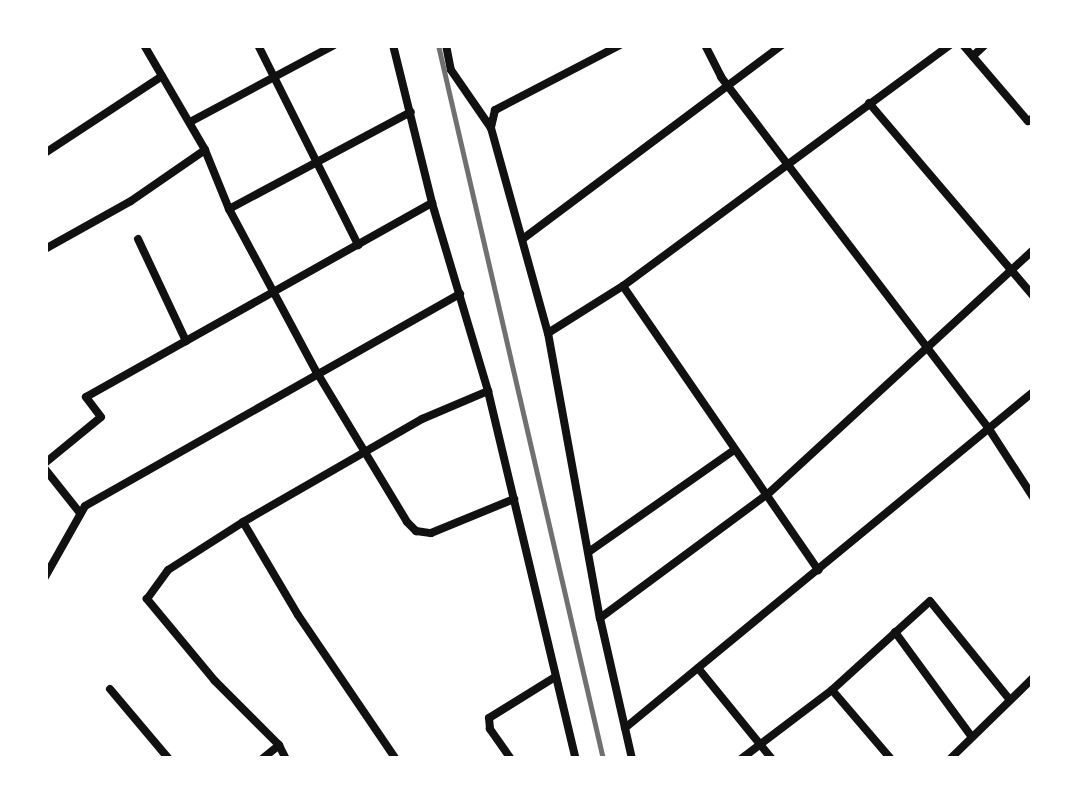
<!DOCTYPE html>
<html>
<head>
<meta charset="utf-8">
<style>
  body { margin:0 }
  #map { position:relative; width:1078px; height:804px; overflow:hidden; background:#fff; font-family:Inter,sans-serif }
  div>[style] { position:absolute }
  .minor>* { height:8px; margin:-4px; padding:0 4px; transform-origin:4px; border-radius:4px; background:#111 }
  .rail>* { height:5px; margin:-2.5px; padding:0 2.5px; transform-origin:2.5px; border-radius:2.5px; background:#707070 }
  span { translate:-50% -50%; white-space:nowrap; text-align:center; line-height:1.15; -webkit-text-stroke:8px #fff; paint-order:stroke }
  .frame { position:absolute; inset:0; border:48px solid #fff; pointer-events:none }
</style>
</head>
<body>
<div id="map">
  <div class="minor">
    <i style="left:144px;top:45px;width:121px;rotate:59.8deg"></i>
    <i style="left:205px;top:150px;width:64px;rotate:67.9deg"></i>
    <i style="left:229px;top:209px;width:184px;rotate:61.8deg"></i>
    <i style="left:316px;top:371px;width:176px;rotate:58.9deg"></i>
    <i style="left:407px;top:522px;width:13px;rotate:45deg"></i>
    <i style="left:416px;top:531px;width:15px;rotate:8deg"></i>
    <i style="left:431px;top:533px;width:90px;rotate:-22.3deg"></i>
    <i style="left:258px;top:45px;width:224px;rotate:63.4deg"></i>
    <i style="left:393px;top:45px;width:163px;rotate:76.1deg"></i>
    <i style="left:432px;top:203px;width:196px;rotate:73.4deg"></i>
    <i style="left:488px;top:391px;width:378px;rotate:76.6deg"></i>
    <i style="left:446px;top:45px;width:25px;rotate:79deg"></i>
    <i style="left:451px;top:70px;width:70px;rotate:55.4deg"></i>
    <i style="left:620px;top:45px;width:141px;rotate:152.5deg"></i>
    <i style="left:495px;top:110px;width:18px;rotate:103deg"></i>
    <i style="left:491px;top:128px;width:213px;rotate:74.5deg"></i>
    <i style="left:548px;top:333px;width:290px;rotate:79.7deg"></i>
    <i style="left:600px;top:618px;width:145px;rotate:77.2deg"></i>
    <i style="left:705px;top:45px;width:36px;rotate:63deg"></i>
    <i style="left:721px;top:77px;width:442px;rotate:52.7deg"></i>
    <i style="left:989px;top:429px;width:81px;rotate:57.1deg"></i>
    <i style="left:963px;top:45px;width:100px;rotate:49.5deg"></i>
    <i style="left:1028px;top:121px;width:6px;rotate:-31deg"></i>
    <i style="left:973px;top:56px;width:16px;rotate:-43deg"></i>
    <i style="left:869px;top:103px;width:253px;rotate:49.6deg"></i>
    <i style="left:190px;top:122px;width:163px;rotate:-28.1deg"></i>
    <i style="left:45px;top:153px;width:140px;rotate:-33.3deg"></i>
    <i style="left:229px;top:209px;width:206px;rotate:-28.1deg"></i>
    <i style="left:524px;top:238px;width:322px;rotate:-36.8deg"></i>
    <i style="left:138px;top:239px;width:113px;rotate:64.8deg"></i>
    <i style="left:45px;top:249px;width:98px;rotate:-29.2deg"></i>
    <i style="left:131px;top:201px;width:90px;rotate:-34.6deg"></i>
    <i style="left:623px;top:286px;width:345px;rotate:55.5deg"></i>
    <i style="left:548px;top:333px;width:89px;rotate:-32.1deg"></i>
    <i style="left:623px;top:286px;width:406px;rotate:-36.4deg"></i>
    <i style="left:45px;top:463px;width:72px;rotate:-39.4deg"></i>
    <i style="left:101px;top:417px;width:25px;rotate:-127deg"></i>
    <i style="left:86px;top:397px;width:397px;rotate:-29.3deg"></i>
    <i style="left:45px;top:469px;width:56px;rotate:51.5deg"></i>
    <i style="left:243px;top:522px;width:108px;rotate:59.4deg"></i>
    <i style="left:298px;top:615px;width:174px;rotate:55.8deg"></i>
    <i style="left:590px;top:551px;width:176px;rotate:-35deg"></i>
    <i style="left:45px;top:577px;width:81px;rotate:-60.6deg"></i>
    <i style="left:85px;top:506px;width:431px;rotate:-29.5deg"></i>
    <i style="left:600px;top:618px;width:210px;rotate:-36.5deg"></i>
    <i style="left:769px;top:493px;width:359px;rotate:-42.6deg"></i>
    <i style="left:895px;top:632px;width:129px;rotate:53.8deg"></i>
    <i style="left:698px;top:668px;width:117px;rotate:50.9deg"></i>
    <i style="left:110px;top:689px;width:92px;rotate:49.9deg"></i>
    <i style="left:832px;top:690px;width:91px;rotate:49.5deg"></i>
    <i style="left:625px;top:728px;width:529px;rotate:-39.47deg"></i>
    <i style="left:262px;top:759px;width:22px;rotate:-39deg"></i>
    <i style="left:286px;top:759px;width:16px;rotate:-117deg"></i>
    <i style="left:279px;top:745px;width:91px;rotate:-135deg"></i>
    <i style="left:215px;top:681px;width:107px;rotate:-129.7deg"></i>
    <i style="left:147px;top:599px;width:36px;rotate:-54deg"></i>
    <i style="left:168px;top:570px;width:89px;rotate:-32.6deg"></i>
    <i style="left:243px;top:522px;width:207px;rotate:-29.9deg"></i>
    <i style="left:422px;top:419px;width:72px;rotate:-23deg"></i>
    <i style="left:511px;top:759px;width:37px;rotate:-125deg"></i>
    <i style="left:490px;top:729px;width:11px;rotate:-95deg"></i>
    <i style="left:489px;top:718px;width:78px;rotate:-31.8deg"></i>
    <i style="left:741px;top:759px;width:114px;rotate:-37.2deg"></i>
    <i style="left:832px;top:690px;width:132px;rotate:-42.2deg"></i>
    <i style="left:930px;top:601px;width:127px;rotate:51.1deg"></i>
    <i style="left:950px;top:759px;width:116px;rotate:-44.3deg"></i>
  </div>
  <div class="rail">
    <i style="left:438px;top:45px;width:733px;rotate:76.99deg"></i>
  </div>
  <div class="frame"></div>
</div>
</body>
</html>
